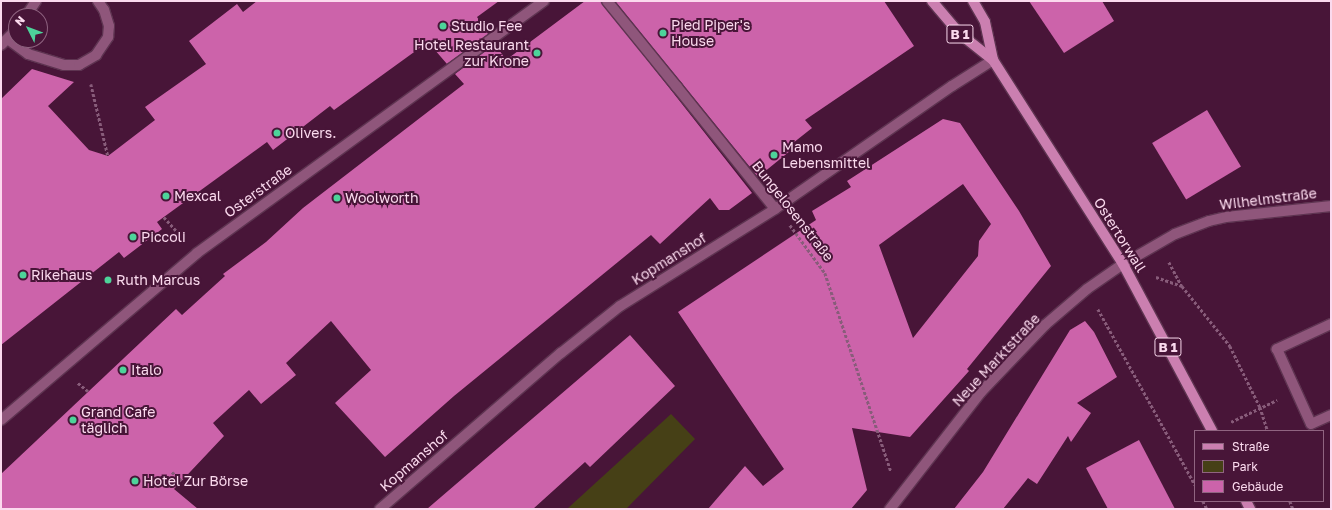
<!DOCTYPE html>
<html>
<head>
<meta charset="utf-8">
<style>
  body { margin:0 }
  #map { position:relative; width:1332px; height:510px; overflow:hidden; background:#481538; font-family:"Golos Text",sans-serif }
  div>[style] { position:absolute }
  .green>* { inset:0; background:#464016 }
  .building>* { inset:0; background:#cc63aa; transform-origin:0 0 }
  .path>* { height:2.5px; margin-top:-1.25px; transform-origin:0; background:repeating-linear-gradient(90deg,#885c7a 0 3px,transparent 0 5px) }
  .roads { filter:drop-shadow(1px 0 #5e3451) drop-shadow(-1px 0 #5e3451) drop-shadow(0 1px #5e3451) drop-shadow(0 -1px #5e3451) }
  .service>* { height:10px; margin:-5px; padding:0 5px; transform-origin:5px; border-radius:5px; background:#8f567b }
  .pedestrian>* { height:10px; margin:-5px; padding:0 5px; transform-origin:5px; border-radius:5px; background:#8f567b }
  .minor>* { height:10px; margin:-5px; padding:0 5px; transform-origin:5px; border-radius:5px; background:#8f567b }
  .primary>* { height:10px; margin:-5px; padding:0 5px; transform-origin:5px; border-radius:5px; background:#cb7fb0 }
  .dots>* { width:11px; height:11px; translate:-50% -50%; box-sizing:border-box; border:2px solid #481538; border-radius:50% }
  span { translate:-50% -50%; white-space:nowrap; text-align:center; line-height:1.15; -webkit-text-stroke:4px #481538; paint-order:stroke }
  .shield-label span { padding:1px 3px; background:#481538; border:1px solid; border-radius:3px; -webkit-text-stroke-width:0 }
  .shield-label { font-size:13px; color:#fbdaee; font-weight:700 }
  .poi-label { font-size:14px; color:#fbdaee }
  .left { translate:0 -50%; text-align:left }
  .right { translate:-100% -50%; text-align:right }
  .street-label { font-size:14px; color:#fbdaee }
  .frame { position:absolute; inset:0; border:2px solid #fbdaee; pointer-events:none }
  .legend { position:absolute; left:1194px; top:430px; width:130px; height:72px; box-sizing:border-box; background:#481538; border:1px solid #906481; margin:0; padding:5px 7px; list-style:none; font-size:12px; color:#fbdaee }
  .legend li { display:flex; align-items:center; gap:8px; height:20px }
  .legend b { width:20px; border:1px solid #906481 }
  .north { position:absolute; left:8px; top:8px; width:40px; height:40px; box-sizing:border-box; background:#481538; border:1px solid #906481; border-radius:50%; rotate:312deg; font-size:11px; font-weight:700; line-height:16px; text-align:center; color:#fbdaee }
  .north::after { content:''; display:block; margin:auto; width:14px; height:18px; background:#4dd39a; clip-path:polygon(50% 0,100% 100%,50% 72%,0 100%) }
</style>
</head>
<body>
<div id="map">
  <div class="green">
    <i style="clip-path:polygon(671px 414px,695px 439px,626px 509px,567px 509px)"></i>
  </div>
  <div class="building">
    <i style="clip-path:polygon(257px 1px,499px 1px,477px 17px,488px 34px,447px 64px,428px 42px,334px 110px,330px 106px,273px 150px,267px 142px,157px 222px,162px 229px,124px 258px,119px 252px,1px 345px,1px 99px,32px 69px,74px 82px,48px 106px,89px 150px,108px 156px,155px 120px,145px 107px,206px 64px,189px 41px,237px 4px,243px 12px)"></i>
    <i style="clip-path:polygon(585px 1px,601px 1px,752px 193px,729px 210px,719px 210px,710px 198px,660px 244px,651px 235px,454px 396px,385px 457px,335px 403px,371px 370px,331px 321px,286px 363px,296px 375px,261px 404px,249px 390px,213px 423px,224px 436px,174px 489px,198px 509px,1px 509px,1px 474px,176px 309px,182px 315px,225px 276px,223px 274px,266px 242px,303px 208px,464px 84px,455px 74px,495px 44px,506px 60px)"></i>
    <i style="clip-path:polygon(615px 1px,884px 1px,914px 46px,805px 120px,812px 128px,788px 147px,790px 151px,758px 177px)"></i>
    <i style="clip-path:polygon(1029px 1px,1102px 1px,1114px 21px,1064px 53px)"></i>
    <i style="left:1207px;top:110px;width:66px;height:64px;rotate:59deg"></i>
    <i style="clip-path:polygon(evenodd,943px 119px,960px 123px,1019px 211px,1051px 266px,967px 369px,969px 371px,910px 437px,852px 428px,867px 490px,851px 509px,708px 509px,745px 466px,763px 486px,784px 469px,678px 312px,816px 220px,812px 211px,851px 187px,847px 181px,943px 119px,963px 184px,991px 224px,979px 241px,978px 256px,913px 338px,879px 245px,963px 184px)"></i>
    <i style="clip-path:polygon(1085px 321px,1094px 332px,1117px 377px,1077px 403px,1091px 413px,1071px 442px,1068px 436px,1037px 484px,1028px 478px,1003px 509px,954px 509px,983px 472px,1070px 330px)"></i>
    <i style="clip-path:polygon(630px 335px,675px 386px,590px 467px,585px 462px,533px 509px,427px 509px)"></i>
    <i style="clip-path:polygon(1139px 440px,1175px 509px,1108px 509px,1086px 468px)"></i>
  </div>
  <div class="path">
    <i style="left:91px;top:84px;width:74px;rotate:76.7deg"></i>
    <i style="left:164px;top:217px;width:27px;rotate:48deg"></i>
    <i style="left:790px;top:225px;width:59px;rotate:53.9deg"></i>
    <i style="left:825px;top:273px;width:209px;rotate:71.6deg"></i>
    <i style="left:1169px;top:262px;width:27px;rotate:62deg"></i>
    <i style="left:1182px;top:286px;width:77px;rotate:51.3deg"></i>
    <i style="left:1230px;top:346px;width:68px;rotate:63.8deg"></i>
    <i style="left:1260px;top:407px;width:25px;rotate:72deg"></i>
    <i style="left:1156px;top:277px;width:28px;rotate:19deg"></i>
    <i style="left:1098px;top:309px;width:201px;rotate:61.1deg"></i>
    <i style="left:78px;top:383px;width:13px;rotate:39deg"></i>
    <i style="left:1231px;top:422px;width:51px;rotate:-25.6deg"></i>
    <i style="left:172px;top:472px;width:15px;rotate:42deg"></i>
    <i style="left:1203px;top:501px;width:9px;rotate:63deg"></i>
    <i style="left:1290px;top:501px;width:9px;rotate:69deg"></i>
  </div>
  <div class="roads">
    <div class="service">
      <i style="left:677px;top:87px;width:156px;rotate:51.2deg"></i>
      <i style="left:1331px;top:324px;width:60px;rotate:155.2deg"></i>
      <i style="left:1277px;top:349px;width:82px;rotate:65.6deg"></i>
      <i style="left:1311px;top:424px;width:22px;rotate:-24deg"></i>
    </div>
    <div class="pedestrian">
      <i style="left:607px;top:1px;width:111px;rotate:50.9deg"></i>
      <i style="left:1px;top:420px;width:257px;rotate:-40.4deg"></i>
      <i style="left:197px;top:253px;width:429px;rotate:-36deg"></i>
    </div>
    <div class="minor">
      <i style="left:26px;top:16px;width:18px;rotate:-56deg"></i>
      <i style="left:9px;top:40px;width:24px;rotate:36deg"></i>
      <i style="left:28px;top:54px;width:38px;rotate:17deg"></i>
      <i style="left:64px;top:65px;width:15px"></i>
      <i style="left:79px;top:65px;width:20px;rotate:-30deg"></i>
      <i style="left:96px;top:55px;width:22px;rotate:-56deg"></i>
      <i style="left:108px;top:37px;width:11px;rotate:-85deg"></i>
      <i style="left:109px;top:26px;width:17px;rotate:-107deg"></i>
      <i style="left:104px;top:10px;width:11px;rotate:-124deg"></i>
      <i style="left:1px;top:45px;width:21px;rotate:-45deg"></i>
      <i style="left:380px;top:509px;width:239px;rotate:-40.8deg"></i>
      <i style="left:561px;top:353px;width:75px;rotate:-38.5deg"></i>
      <i style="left:620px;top:306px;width:183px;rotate:-32deg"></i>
      <i style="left:775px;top:209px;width:216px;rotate:-34.8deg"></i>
      <i style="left:952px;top:86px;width:49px;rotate:-32.4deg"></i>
      <i style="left:890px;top:509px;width:148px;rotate:-52.1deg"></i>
      <i style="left:981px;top:392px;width:93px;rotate:-46.3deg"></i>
      <i style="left:1045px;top:325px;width:55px;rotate:-40.6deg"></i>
      <i style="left:1087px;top:289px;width:44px;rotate:-34.8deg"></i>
      <i style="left:1123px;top:264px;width:60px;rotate:-30deg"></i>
      <i style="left:1175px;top:234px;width:36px;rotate:-21deg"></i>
      <i style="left:1209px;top:221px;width:17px;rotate:-13deg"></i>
      <i style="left:1226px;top:217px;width:106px;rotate:-6deg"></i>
    </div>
    <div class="primary">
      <i style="left:932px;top:1px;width:42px;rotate:49.8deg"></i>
      <i style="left:959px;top:33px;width:43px;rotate:38.5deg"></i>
      <i style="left:993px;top:60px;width:242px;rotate:57.5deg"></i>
      <i style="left:1123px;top:264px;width:189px;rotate:61.9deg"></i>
      <i style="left:973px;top:1px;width:24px;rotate:60deg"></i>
      <i style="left:985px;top:22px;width:39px;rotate:78deg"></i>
      <i style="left:1246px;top:501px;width:9px;rotate:63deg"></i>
    </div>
  </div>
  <div class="dots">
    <i style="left:443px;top:26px;background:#4dd39a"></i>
    <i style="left:663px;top:33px;background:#4dd39a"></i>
    <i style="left:537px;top:53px;background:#4dd39a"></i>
    <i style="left:277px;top:133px;background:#4dd39a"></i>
    <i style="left:774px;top:155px;background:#4dd39a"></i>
    <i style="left:166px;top:196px;background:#4dd39a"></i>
    <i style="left:337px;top:198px;background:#4dd39a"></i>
    <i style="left:133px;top:237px;background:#4dd39a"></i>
    <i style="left:23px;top:275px;background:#4dd39a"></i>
    <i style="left:108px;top:280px;background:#4dd39a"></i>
    <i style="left:123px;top:370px;background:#4dd39a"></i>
    <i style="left:73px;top:420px;background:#4dd39a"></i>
    <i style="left:135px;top:481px;background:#4dd39a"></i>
  </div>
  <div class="shield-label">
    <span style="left:960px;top:34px">B 1</span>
    <span style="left:1168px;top:347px">B 1</span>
  </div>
  <div class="poi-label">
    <span class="left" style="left:671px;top:33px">Pied Piper's<br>House</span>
    <span class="left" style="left:451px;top:26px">Studio Fee</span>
    <span class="right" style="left:529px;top:53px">Hotel Restaurant<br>zur Krone</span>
    <span class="left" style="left:285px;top:133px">Olivers.</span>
    <span class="left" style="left:782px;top:155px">Mamo<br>Lebensmittel</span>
    <span class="left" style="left:174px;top:196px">Mexcal</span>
    <span class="left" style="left:345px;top:198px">Woolworth</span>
    <span class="left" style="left:141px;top:237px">Piccoli</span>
    <span class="left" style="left:31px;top:275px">Rikehaus</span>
    <span class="left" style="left:116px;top:280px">Ruth Marcus</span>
    <span class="left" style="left:131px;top:370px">Italo</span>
    <span class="left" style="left:81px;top:420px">Grand Cafe<br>täglich</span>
    <span class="left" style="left:143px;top:481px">Hotel Zur Börse</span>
  </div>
  <div class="street-label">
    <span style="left:258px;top:191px;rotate:-36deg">Osterstraße</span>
    <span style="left:1268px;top:199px;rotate:-7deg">Wilhelmstraße</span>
    <span style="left:793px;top:211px;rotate:52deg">Bungelosenstraße</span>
    <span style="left:1120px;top:235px;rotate:58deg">Ostertorwall</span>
    <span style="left:669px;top:259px;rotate:-32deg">Kopmanshof</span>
    <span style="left:996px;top:360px;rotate:-47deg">Neue Marktstraße</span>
    <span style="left:414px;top:461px;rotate:-41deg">Kopmanshof</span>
  </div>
  <div class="frame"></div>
  <ul class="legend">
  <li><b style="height:5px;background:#cb7fb0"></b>Straße</li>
  <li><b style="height:11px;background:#464016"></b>Park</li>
  <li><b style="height:11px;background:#cc63aa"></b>Gebäude</li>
  </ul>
  <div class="north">N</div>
</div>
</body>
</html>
